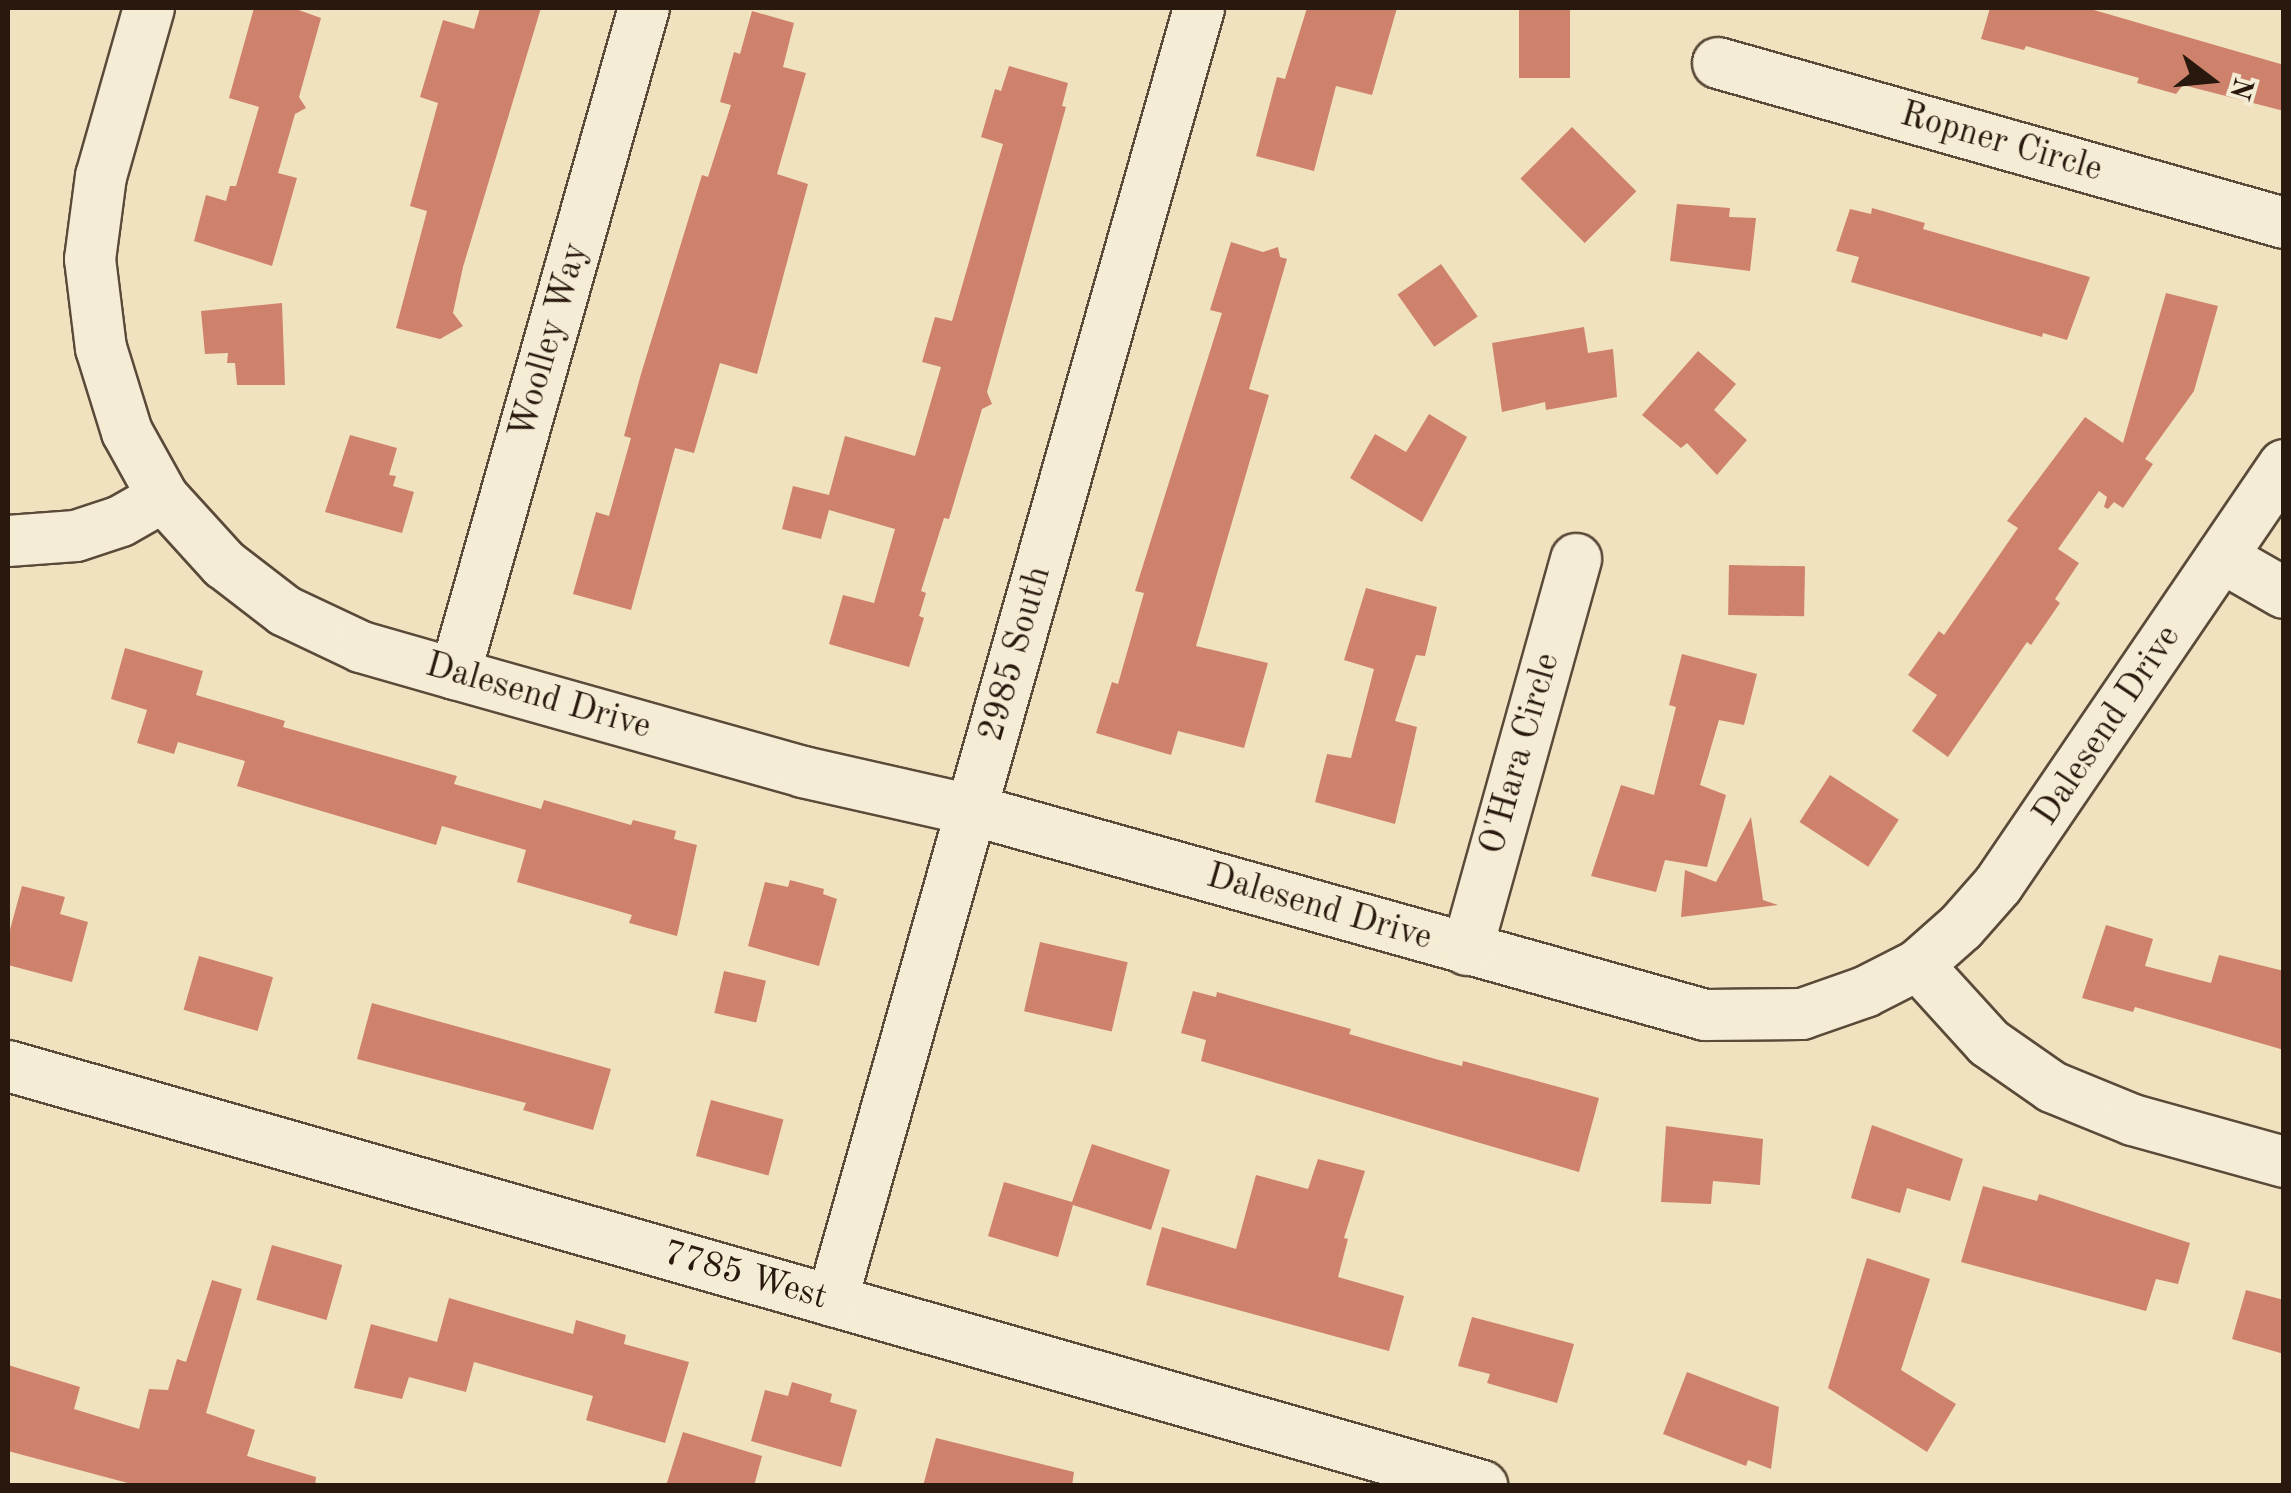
<!DOCTYPE html>
<html>
<head>
<meta charset="utf-8">
<style>
  body { margin:0 }
  #map { position:relative; width:2291px; height:1493px; overflow:hidden; background:#f0e2be; font-family:"Old Standard TT",serif }
  div>[style] { position:absolute }
  .building>* { inset:0; background:#ce826b; transform-origin:0 0 }
  .roads { filter:drop-shadow(2px 0 #5a4a39) drop-shadow(-2px 0 #5a4a39) drop-shadow(0 2px #5a4a39) drop-shadow(0 -2px #5a4a39) }
  .street>* { height:50px; margin:-25px; padding:0 25px; transform-origin:25px; border-radius:25px; background:#f5ecd5 }
  span { translate:-50% -50%; white-space:nowrap; text-align:center; line-height:1.15; -webkit-text-stroke:8px #f5ecd5; paint-order:stroke }
  .street-label { font-size:35px; color:#28180d }
  .frame { position:absolute; inset:0; border:10px solid #28180d; pointer-events:none }
  .north { position:absolute; left:2161px; top:30px; width:100px; height:100px; -webkit-text-stroke:8px #f5ecd5; paint-order:stroke; rotate:106deg; font-size:28px; font-weight:700; line-height:40px; text-align:center; color:#28180d }
  .north::after { content:''; display:block; margin:auto; width:35px; height:45px; background:#28180d; clip-path:polygon(50% 0,100% 100%,50% 72%,0 100%) }
</style>
</head>
<body>
<div id="map">
  <div class="building">
    <i style="clip-path:polygon(254px 8px,293px 8px,321px 18px,299px 97px,306px 108px,295px 114px,278px 173px,297px 178px,272px 266px,194px 241px,206px 195px,226px 201px,230px 186px,236px 186px,259px 107px,229px 98px)"></i>
    <i style="clip-path:polygon(480px 8px,541px 8px,463px 267px,453px 313px,463px 326px,440px 339px,396px 328px,427px 211px,410px 206px,438px 103px,420px 97px,443px 20px,474px 29px)"></i>
    <i style="clip-path:polygon(1307px 8px,1397px 8px,1372px 95px,1336px 86px,1314px 171px,1256px 156px,1277px 77px,1285px 79px)"></i>
    <i style="left:1519px;top:8px;width:51px;height:70px"></i>
    <i style="clip-path:polygon(1990px 8px,2087px 8px,2284px 65px,2284px 111px,2183px 85px,2176px 94px,2137px 83px,2139px 78px,2026px 46px,2024px 50px,1981px 39px)"></i>
    <i style="clip-path:polygon(752px 11px,794px 23px,783px 67px,806px 73px,777px 174px,808px 184px,757px 374px,720px 363px,694px 453px,675px 448px,631px 610px,573px 594px,596px 512px,609px 516px,631px 438px,624px 436px,641px 374px,702px 175px,708px 177px,731px 105px,720px 102px,734px 52px,740px 54px)"></i>
    <i style="clip-path:polygon(1009px 66px,1068px 83px,1062px 106px,1066px 107px,987px 392px,992px 404px,982px 409px,949px 519px,944px 518px,921px 591px,926px 593px,919px 616px,924px 618px,909px 667px,829px 644px,843px 595px,874px 603px,895px 529px,829px 510px,821px 539px,782px 529px,793px 486px,829px 495px,845px 436px,915px 456px,941px 367px,922px 362px,935px 317px,952px 321px,1003px 144px,981px 137px,995px 89px,1001px 91px)"></i>
    <i style="left:1572px;top:127px;width:91px;height:73px;rotate:45deg"></i>
    <i style="clip-path:polygon(1677px 204px,1730px 208px,1729px 217px,1756px 218px,1750px 271px,1670px 261px)"></i>
    <i style="clip-path:polygon(1872px 208px,1925px 223px,1923px 229px,2090px 277px,2067px 340px,2043px 333px,2042px 337px,1851px 282px,1859px 257px,1836px 251px,1850px 209px,1871px 214px)"></i>
    <i style="clip-path:polygon(1231px 242px,1263px 252px,1278px 247px,1280px 257px,1287px 259px,1249px 389px,1269px 395px,1196px 646px,1268px 663px,1244px 748px,1178px 731px,1171px 755px,1096px 733px,1112px 682px,1118px 684px,1144px 593px,1135px 591px,1222px 313px,1210px 310px)"></i>
    <i style="left:1441px;top:264px;width:64px;height:53px;rotate:55deg"></i>
    <i style="clip-path:polygon(2166px 293px,2218px 306px,2194px 391px,2145px 459px,2153px 464px,2123px 508px,2114px 502px,2108px 509px,2104px 507px,2107px 497px,2099px 491px,2058px 549px,2079px 563px,2055px 599px,2060px 603px,2031px 645px,2027px 642px,1948px 757px,1912px 731px,1937px 695px,1908px 675px,1939px 631px,1944px 635px,2018px 528px,2007px 521px,2085px 417px,2123px 443px)"></i>
    <i style="clip-path:polygon(282px 303px,285px 385px,237px 385px,235px 363px,227px 363px,228px 353px,205px 354px,201px 311px)"></i>
    <i style="clip-path:polygon(1584px 327px,1588px 353px,1613px 349px,1617px 397px,1546px 410px,1545px 402px,1502px 412px,1492px 343px)"></i>
    <i style="clip-path:polygon(1698px 351px,1736px 384px,1714px 410px,1747px 440px,1717px 475px,1687px 443px,1681px 448px,1642px 415px)"></i>
    <i style="clip-path:polygon(1429px 414px,1467px 437px,1422px 522px,1350px 478px,1375px 434px,1406px 452px)"></i>
    <i style="clip-path:polygon(350px 435px,397px 448px,389px 475px,396px 476px,393px 486px,414px 492px,402px 533px,325px 512px)"></i>
    <i style="left:1729px;top:565px;width:76px;height:50px;rotate:1deg"></i>
    <i style="clip-path:polygon(1366px 588px,1437px 607px,1425px 656px,1416px 655px,1395px 721px,1417px 727px,1395px 824px,1315px 802px,1327px 754px,1351px 758px,1374px 669px,1344px 660px)"></i>
    <i style="clip-path:polygon(125px 648px,203px 671px,196px 695px,285px 721px,283px 727px,457px 776px,454px 784px,541px 809px,544px 800px,631px 825px,633px 820px,676px 831px,674px 839px,697px 845px,677px 936px,629px 923px,632px 915px,517px 882px,526px 850px,442px 826px,436px 845px,237px 786px,245px 761px,178px 742px,174px 754px,137px 743px,147px 710px,111px 699px)"></i>
    <i style="clip-path:polygon(1682px 654px,1757px 674px,1744px 725px,1719px 720px,1700px 785px,1726px 795px,1707px 867px,1665px 860px,1656px 892px,1591px 876px,1621px 785px,1654px 795px,1676px 707px,1669px 705px)"></i>
    <i style="left:1830px;top:775px;width:82px;height:56px;rotate:33deg"></i>
    <i style="clip-path:polygon(1751px 817px,1763px 900px,1778px 905px,1681px 917px,1685px 870px,1716px 882px)"></i>
    <i style="clip-path:polygon(790px 880px,824px 889px,823px 894px,837px 899px,819px 966px,748px 946px,765px 882px,788px 887px)"></i>
    <i style="clip-path:polygon(22px 886px,65px 897px,60px 914px,88px 922px,72px 982px,8px 965px,8px 937px)"></i>
    <i style="clip-path:polygon(2106px 925px,2153px 939px,2145px 966px,2211px 983px,2219px 955px,2284px 971px,2284px 1050px,2135px 1007px,2133px 1012px,2082px 998px)"></i>
    <i style="left:1040px;top:942px;width:90px;height:71px;rotate:13deg"></i>
    <i style="left:199px;top:956px;width:77px;height:56px;rotate:16deg"></i>
    <i style="left:724px;top:971px;width:43px;height:43px;rotate:13deg"></i>
    <i style="clip-path:polygon(1193px 991px,1216px 997px,1217px 992px,1351px 1029px,1349px 1034px,1439px 1060px,1462px 1066px,1463px 1061px,1599px 1098px,1579px 1172px,1201px 1061px,1206px 1040px,1181px 1033px)"></i>
    <i style="clip-path:polygon(372px 1003px,611px 1069px,593px 1130px,523px 1110px,526px 1103px,357px 1059px)"></i>
    <i style="left:711px;top:1100px;width:75px;height:58px;rotate:15deg"></i>
    <i style="clip-path:polygon(1872px 1125px,1963px 1159px,1950px 1201px,1907px 1188px,1900px 1213px,1851px 1198px)"></i>
    <i style="clip-path:polygon(1666px 1126px,1763px 1139px,1760px 1185px,1713px 1181px,1711px 1204px,1661px 1202px)"></i>
    <i style="clip-path:polygon(1092px 1144px,1170px 1170px,1151px 1230px,1073px 1205px,1058px 1257px,988px 1236px,1004px 1182px,1072px 1202px)"></i>
    <i style="clip-path:polygon(1318px 1159px,1365px 1171px,1344px 1238px,1348px 1239px,1338px 1277px,1404px 1296px,1389px 1351px,1146px 1285px,1162px 1227px,1236px 1249px,1256px 1175px,1308px 1189px)"></i>
    <i style="clip-path:polygon(1983px 1186px,2037px 1201px,2039px 1194px,2190px 1243px,2178px 1284px,2156px 1279px,2146px 1311px,1961px 1262px)"></i>
    <i style="left:272px;top:1245px;width:73px;height:57px;rotate:16deg"></i>
    <i style="clip-path:polygon(1867px 1258px,1930px 1279px,1901px 1370px,1956px 1404px,1927px 1452px,1828px 1388px)"></i>
    <i style="clip-path:polygon(212px 1280px,242px 1289px,206px 1413px,255px 1430px,247px 1456px,316px 1477px,315px 1486px,139px 1486px,8px 1451px,8px 1365px,80px 1387px,74px 1409px,139px 1429px,149px 1389px,168px 1390px,177px 1359px,186px 1362px)"></i>
    <i style="clip-path:polygon(2246px 1290px,2284px 1300px,2284px 1354px,2232px 1339px)"></i>
    <i style="clip-path:polygon(449px 1298px,573px 1334px,576px 1320px,626px 1335px,624px 1344px,689px 1362px,665px 1443px,586px 1420px,593px 1396px,474px 1362px,466px 1392px,409px 1377px,402px 1399px,354px 1388px,371px 1324px,437px 1342px)"></i>
    <i style="clip-path:polygon(1472px 1317px,1574px 1344px,1557px 1403px,1487px 1383px,1490px 1374px,1458px 1366px)"></i>
    <i style="clip-path:polygon(1687px 1372px,1779px 1407px,1771px 1469px,1748px 1460px,1746px 1466px,1663px 1434px)"></i>
    <i style="clip-path:polygon(792px 1382px,832px 1394px,830px 1402px,857px 1410px,841px 1467px,751px 1441px,765px 1390px,788px 1396px)"></i>
    <i style="clip-path:polygon(683px 1432px,762px 1456px,754px 1486px,666px 1486px)"></i>
    <i style="clip-path:polygon(936px 1438px,1074px 1472px,1072px 1486px,923px 1486px)"></i>
  </div>
  <div class="roads">
    <div class="street">
      <i style="left:149px;top:8px;width:175px;rotate:105.9deg"></i>
      <i style="left:101px;top:176px;width:84px;rotate:97.5deg"></i>
      <i style="left:90px;top:259px;width:90px;rotate:83deg"></i>
      <i style="left:101px;top:348px;width:88px;rotate:72.8deg"></i>
      <i style="left:127px;top:432px;width:74px;rotate:61deg"></i>
      <i style="left:163px;top:497px;width:91px;rotate:47.7deg"></i>
      <i style="left:224px;top:564px;width:77px;rotate:37.6deg"></i>
      <i style="left:285px;top:611px;width:84px;rotate:25.3deg"></i>
      <i style="left:361px;top:647px;width:98px;rotate:16deg"></i>
      <i style="left:455px;top:674px;width:362px;rotate:15.7deg"></i>
      <i style="left:803px;top:772px;width:173px;rotate:12.7deg"></i>
      <i style="left:972px;top:810px;width:761px;rotate:15.62deg"></i>
      <i style="left:1705px;top:1015px;width:97px;rotate:-0.6deg"></i>
      <i style="left:1802px;top:1014px;width:67px;rotate:-19.2deg"></i>
      <i style="left:1865px;top:992px;width:59px;rotate:-27deg"></i>
      <i style="left:1918px;top:965px;width:57px;rotate:-41.5deg"></i>
      <i style="left:1961px;top:927px;width:56px;rotate:-48.6deg"></i>
      <i style="left:1998px;top:885px;width:508px;rotate:-55.75deg"></i>
      <i style="left:1718px;top:63px;width:588px;rotate:15.78deg"></i>
      <i style="left:8px;top:541px;width:68px;rotate:-4.2deg"></i>
      <i style="left:76px;top:536px;width:47px;rotate:-18.4deg"></i>
      <i style="left:121px;top:521px;width:48px;rotate:-29.7deg"></i>
      <i style="left:2223px;top:558px;width:70px;rotate:29.8deg"></i>
      <i style="left:455px;top:674px;width:692px;rotate:-74.16deg"></i>
      <i style="left:1467px;top:950px;width:406px;rotate:-74.4deg"></i>
      <i style="left:1918px;top:965px;width:105px;rotate:47.7deg"></i>
      <i style="left:1989px;top:1043px;width:77px;rotate:34.9deg"></i>
      <i style="left:2052px;top:1087px;width:87px;rotate:22.2deg"></i>
      <i style="left:2133px;top:1120px;width:157px;rotate:15.5deg"></i>
      <i style="left:8px;top:1066px;width:1533px;rotate:15.9deg"></i>
      <i style="left:832px;top:1301px;width:1344px;rotate:-74.15deg"></i>
    </div>
  </div>
  <div class="street-label">
    <span style="left:2001px;top:143px;rotate:16deg">Ropner Circle</span>
    <span style="left:550px;top:341px;rotate:-74deg">Woolley Way</span>
    <span style="left:1016px;top:654px;rotate:-74deg">2985 South</span>
    <span style="left:538px;top:697px;rotate:16deg">Dalesend Drive</span>
    <span style="left:2108px;top:726px;rotate:-56deg">Dalesend Drive</span>
    <span style="left:1521px;top:754px;rotate:-74deg">O'Hara Circle</span>
    <span style="left:1319px;top:908px;rotate:16deg">Dalesend Drive</span>
    <span style="left:745px;top:1276px;rotate:16deg">7785 West</span>
  </div>
  <div class="frame"></div>
  <div class="north">N</div>
</div>
</body>
</html>
